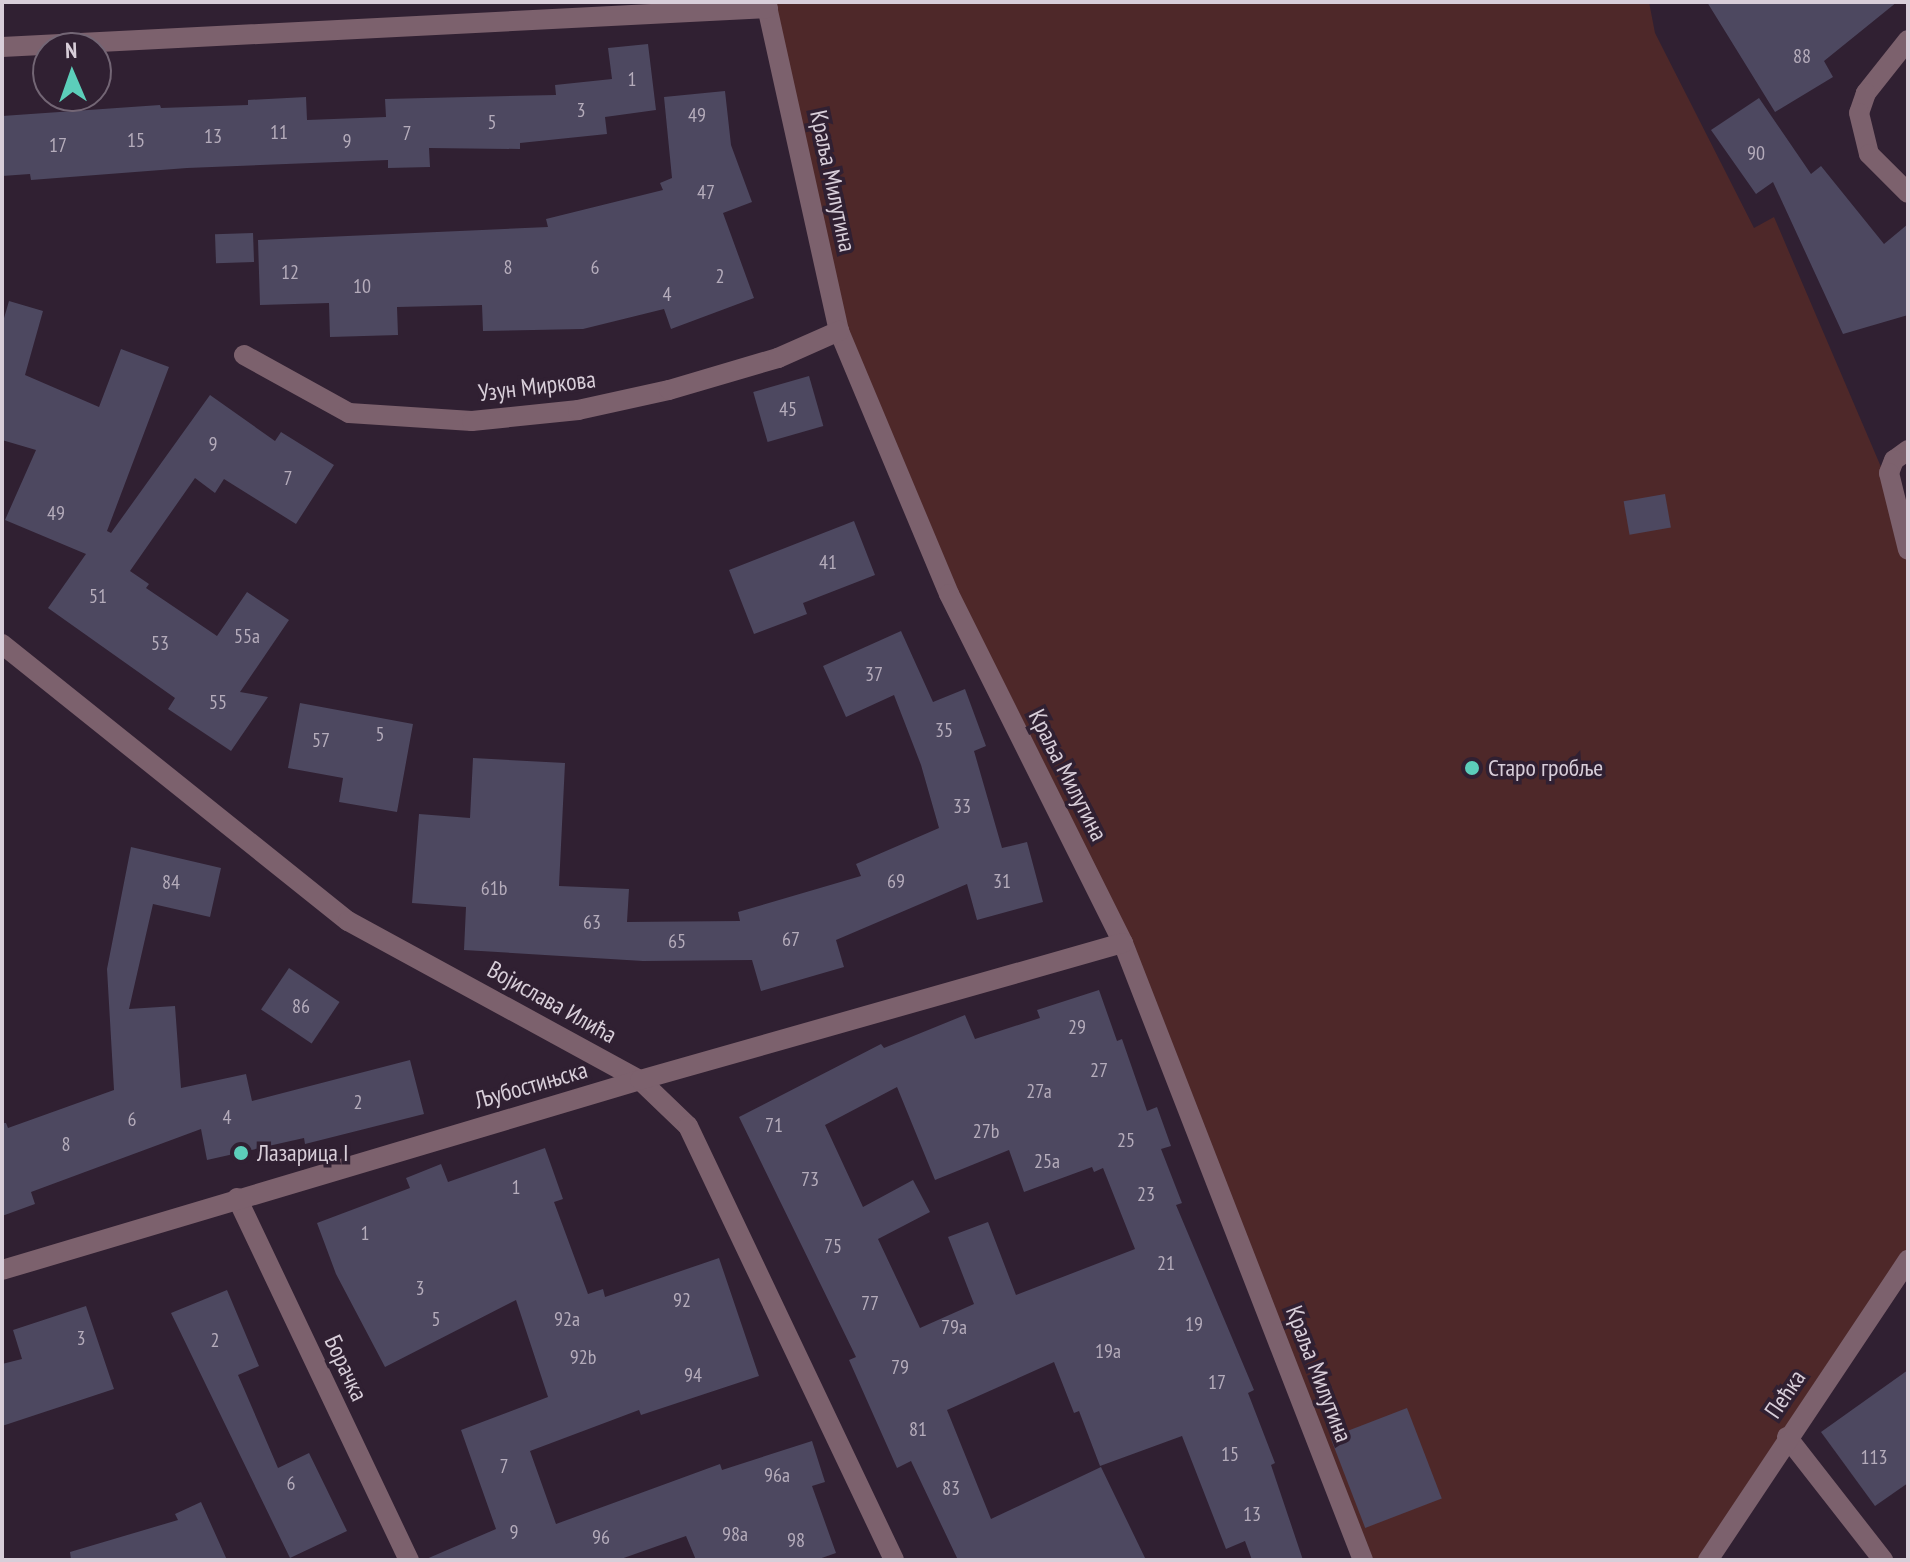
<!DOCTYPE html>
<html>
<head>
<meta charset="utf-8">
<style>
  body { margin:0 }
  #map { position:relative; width:1910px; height:1562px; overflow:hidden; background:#302032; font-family:"PT Sans Narrow",sans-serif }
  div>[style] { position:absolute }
  .green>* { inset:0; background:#4e2829 }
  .building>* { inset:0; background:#4d4860; transform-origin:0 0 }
  .minor>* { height:20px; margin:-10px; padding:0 10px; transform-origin:10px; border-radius:10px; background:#7c616d }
  .dots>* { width:22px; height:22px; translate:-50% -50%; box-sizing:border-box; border:4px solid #302032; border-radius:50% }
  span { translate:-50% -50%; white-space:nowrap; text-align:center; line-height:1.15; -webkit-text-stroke:7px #302032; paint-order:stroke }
  .number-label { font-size:20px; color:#b5acbb }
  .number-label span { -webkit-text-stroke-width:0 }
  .street-label { font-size:24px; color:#d8ced9 }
  .poi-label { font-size:24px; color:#d8ced9 }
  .left { translate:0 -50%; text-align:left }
  .frame { position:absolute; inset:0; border:4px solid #d8ced9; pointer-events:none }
  .north { position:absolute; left:32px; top:32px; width:80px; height:80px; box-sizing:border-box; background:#302032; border:2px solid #736675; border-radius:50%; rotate:358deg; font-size:22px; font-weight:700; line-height:32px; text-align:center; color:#d8ced9 }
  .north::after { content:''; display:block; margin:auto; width:28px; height:36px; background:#5cceba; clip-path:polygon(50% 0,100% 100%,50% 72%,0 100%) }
</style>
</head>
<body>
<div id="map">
  <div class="green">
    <i style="clip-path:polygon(766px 2px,1649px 2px,1655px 33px,1754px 228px,1774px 217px,1908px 530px,1908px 1260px,1713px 1560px,1363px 1560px,1123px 943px,949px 594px,839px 331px)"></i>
  </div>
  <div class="building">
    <i style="clip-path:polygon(1707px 2px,1897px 2px,1824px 61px,1833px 77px,1775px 112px)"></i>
    <i style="clip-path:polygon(648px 44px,656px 110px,605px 117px,607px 134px,520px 143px,520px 149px,429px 148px,430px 167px,388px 168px,388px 160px,187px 168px,31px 180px,30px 174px,2px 176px,2px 116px,160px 105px,161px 108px,248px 105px,248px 100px,306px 97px,307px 120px,386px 117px,385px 99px,556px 95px,555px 85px,612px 79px,608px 48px)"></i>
    <i style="clip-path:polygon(725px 91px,731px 145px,752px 202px,723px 213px,754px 298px,671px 329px,664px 309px,583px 329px,483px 331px,482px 305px,397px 307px,398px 335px,330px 337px,329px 303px,260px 305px,258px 240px,548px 227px,546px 219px,663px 190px,660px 183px,672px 178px,664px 97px)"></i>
    <i style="clip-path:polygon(1759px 98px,1811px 174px,1821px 166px,1884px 244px,1908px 224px,1908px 315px,1843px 334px,1773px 182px,1756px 194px,1711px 130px)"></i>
    <i style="left:253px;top:233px;width:29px;height:38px;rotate:88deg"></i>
    <i style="clip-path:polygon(9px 301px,43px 311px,25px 375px,99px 407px,121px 349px,169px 367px,107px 531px,111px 533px,210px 395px,275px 441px,281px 432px,334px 465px,296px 524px,224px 479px,215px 493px,195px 478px,130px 571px,149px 584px,146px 588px,217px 636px,247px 592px,289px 620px,240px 692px,268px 697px,231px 751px,168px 709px,175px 698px,48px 608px,86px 554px,5px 520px,36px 450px,2px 440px,2px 325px)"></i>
    <i style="left:809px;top:376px;width:52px;height:58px;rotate:74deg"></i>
    <i style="left:1665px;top:494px;width:34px;height:42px;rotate:80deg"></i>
    <i style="clip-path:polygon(854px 521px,875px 575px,803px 603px,807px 614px,754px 634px,729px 570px)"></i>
    <i style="clip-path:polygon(901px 631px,933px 702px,965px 689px,986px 746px,974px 751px,1002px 848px,1027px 842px,1043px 902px,977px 920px,967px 884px,836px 940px,844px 967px,761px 991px,752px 960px,643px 961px,464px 950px,466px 907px,412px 903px,419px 814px,470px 818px,473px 758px,565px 763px,559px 886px,629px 889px,627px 922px,740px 921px,738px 912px,861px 876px,856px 864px,939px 828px,921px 765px,894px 695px,846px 717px,823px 666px)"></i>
    <i style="clip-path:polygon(300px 703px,413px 724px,397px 812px,339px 802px,343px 778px,288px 768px)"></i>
    <i style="clip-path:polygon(131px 847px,221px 868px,210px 917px,153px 904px,129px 1009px,175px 1006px,181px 1088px,246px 1074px,252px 1101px,410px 1060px,424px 1114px,305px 1144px,304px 1138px,207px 1160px,201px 1129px,31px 1192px,35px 1204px,2px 1216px,2px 1123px,6px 1123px,8px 1128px,114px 1090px,107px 969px)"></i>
    <i style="left:289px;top:968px;width:61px;height:50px;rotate:34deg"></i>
    <i style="clip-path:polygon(evenodd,1099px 990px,1117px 1041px,1122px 1039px,1147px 1111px,1157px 1107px,1171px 1146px,1161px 1149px,1182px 1203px,1176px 1205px,1254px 1390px,1248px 1393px,1275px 1463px,1271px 1465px,1303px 1560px,1252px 1560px,1245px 1541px,1226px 1549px,1182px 1436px,1100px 1466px,1079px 1411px,1074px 1413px,1054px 1362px,947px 1410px,991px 1519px,1101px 1467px,1146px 1560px,958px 1560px,911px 1461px,897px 1468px,849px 1360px,856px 1357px,739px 1117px,881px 1044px,884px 1048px,965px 1015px,975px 1039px,1040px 1018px,1037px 1010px,1099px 990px,897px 1087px,935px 1180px,1009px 1150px,1024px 1192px,1092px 1167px,1094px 1172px,1103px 1168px,1135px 1249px,1016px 1295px,988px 1222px,948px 1237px,974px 1304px,920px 1328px,878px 1239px,930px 1212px,913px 1180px,863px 1207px,825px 1125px,897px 1087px)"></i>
    <i style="clip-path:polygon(545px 1148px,563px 1199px,554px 1202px,588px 1294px,603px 1289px,605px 1297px,719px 1258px,759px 1376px,641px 1415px,639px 1410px,530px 1451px,556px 1524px,720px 1464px,722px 1470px,812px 1441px,825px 1482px,812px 1486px,836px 1553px,816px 1560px,696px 1560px,686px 1536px,618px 1560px,424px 1560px,496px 1529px,461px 1430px,548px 1397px,516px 1300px,385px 1367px,336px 1274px,317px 1223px,410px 1188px,406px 1178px,441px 1164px,448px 1182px)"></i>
    <i style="clip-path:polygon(227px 1290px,259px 1366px,238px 1375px,278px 1468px,309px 1453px,347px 1531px,290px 1558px,171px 1313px)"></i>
    <i style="clip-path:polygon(86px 1306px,114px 1389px,2px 1426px,2px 1364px,22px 1359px,13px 1330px)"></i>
    <i style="clip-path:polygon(1908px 1370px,1908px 1483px,1875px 1506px,1821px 1432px)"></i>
    <i style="left:1407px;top:1408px;width:97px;height:82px;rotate:69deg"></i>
    <i style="clip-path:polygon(201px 1502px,227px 1560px,71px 1560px,70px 1552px,178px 1520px,175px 1514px)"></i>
  </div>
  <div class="minor">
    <i style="left:766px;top:2px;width:337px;rotate:77.5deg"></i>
    <i style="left:839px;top:331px;width:285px;rotate:67.3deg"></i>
    <i style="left:949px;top:594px;width:390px;rotate:63.5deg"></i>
    <i style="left:1123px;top:943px;width:662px;rotate:68.75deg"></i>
    <i style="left:1908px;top:40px;width:68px;rotate:128.4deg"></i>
    <i style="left:1866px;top:93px;width:21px;rotate:109deg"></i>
    <i style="left:1859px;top:113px;width:42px;rotate:76.3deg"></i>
    <i style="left:1869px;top:154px;width:55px;rotate:45deg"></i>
    <i style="left:2px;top:47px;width:767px;rotate:-2.91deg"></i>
    <i style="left:244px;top:355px;width:120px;rotate:28.9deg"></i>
    <i style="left:349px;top:413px;width:123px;rotate:3.7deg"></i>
    <i style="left:472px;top:421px;width:107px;rotate:-5.9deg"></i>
    <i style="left:578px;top:410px;width:93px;rotate:-12.4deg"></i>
    <i style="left:669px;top:390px;width:114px;rotate:-16.4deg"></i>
    <i style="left:778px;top:358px;width:67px;rotate:-23.9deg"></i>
    <i style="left:1908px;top:450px;width:17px;rotate:144deg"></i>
    <i style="left:1894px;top:460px;width:14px;rotate:111deg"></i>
    <i style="left:1889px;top:473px;width:79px;rotate:76.1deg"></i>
    <i style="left:2px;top:644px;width:443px;rotate:38.7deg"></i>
    <i style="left:348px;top:921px;width:332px;rotate:28.6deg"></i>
    <i style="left:640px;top:1080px;width:66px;rotate:43.8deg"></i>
    <i style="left:688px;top:1126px;width:480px;rotate:64.6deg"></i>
    <i style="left:237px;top:1198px;width:401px;rotate:64.6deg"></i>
    <i style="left:2px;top:1270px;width:666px;rotate:-16.58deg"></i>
    <i style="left:640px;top:1080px;width:502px;rotate:-15.84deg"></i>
    <i style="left:1787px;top:1437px;width:156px;rotate:52deg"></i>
    <i style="left:1708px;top:1560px;width:361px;rotate:-56.3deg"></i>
  </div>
  <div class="dots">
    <i style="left:1472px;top:768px;background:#5cceba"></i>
    <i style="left:241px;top:1153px;background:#5cceba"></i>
  </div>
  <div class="number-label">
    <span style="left:1802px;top:56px">88</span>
    <span style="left:632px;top:79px">1</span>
    <span style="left:581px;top:110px">3</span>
    <span style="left:697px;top:115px">49</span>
    <span style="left:492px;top:122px">5</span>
    <span style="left:279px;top:132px">11</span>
    <span style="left:407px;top:133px">7</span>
    <span style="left:213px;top:136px">13</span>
    <span style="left:136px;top:140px">15</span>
    <span style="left:347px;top:141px">9</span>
    <span style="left:58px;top:145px">17</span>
    <span style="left:1756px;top:153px">90</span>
    <span style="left:706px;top:192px">47</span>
    <span style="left:508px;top:267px">8</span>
    <span style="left:595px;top:267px">6</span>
    <span style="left:290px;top:272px">12</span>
    <span style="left:720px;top:276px">2</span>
    <span style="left:362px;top:286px">10</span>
    <span style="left:667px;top:294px">4</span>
    <span style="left:788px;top:409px">45</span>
    <span style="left:213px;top:444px">9</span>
    <span style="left:288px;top:478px">7</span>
    <span style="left:56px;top:513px">49</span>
    <span style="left:828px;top:562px">41</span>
    <span style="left:98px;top:596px">51</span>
    <span style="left:247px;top:636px">55a</span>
    <span style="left:160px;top:643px">53</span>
    <span style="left:874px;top:674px">37</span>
    <span style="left:218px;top:702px">55</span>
    <span style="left:944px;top:730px">35</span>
    <span style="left:380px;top:734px">5</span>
    <span style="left:321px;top:740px">57</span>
    <span style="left:962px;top:806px">33</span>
    <span style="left:896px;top:881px">69</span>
    <span style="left:1002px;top:881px">31</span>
    <span style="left:171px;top:882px">84</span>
    <span style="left:494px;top:888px">61b</span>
    <span style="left:592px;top:922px">63</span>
    <span style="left:791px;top:939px">67</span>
    <span style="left:677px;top:941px">65</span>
    <span style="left:301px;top:1006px">86</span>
    <span style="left:1077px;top:1027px">29</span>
    <span style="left:1099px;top:1070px">27</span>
    <span style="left:1039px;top:1091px">27a</span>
    <span style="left:358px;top:1102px">2</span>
    <span style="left:227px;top:1117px">4</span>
    <span style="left:132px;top:1119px">6</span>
    <span style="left:774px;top:1125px">71</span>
    <span style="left:986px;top:1131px">27b</span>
    <span style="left:1126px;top:1140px">25</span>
    <span style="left:66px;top:1144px">8</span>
    <span style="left:1047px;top:1161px">25a</span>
    <span style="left:810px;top:1179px">73</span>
    <span style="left:516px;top:1187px">1</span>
    <span style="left:1146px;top:1194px">23</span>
    <span style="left:365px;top:1233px">1</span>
    <span style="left:833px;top:1246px">75</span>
    <span style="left:1166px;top:1263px">21</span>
    <span style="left:420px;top:1288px">3</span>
    <span style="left:682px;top:1300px">92</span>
    <span style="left:870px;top:1303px">77</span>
    <span style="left:436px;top:1319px">5</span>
    <span style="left:567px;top:1319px">92a</span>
    <span style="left:1194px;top:1324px">19</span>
    <span style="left:954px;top:1327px">79a</span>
    <span style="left:81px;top:1338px">3</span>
    <span style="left:215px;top:1340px">2</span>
    <span style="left:1108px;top:1351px">19a</span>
    <span style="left:583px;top:1357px">92b</span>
    <span style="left:900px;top:1367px">79</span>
    <span style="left:693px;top:1375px">94</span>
    <span style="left:1217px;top:1382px">17</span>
    <span style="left:918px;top:1429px">81</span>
    <span style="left:1230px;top:1454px">15</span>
    <span style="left:1874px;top:1457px">113</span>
    <span style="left:504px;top:1466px">7</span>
    <span style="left:777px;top:1475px">96a</span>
    <span style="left:291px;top:1483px">6</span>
    <span style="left:951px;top:1488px">83</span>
    <span style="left:1252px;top:1514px">13</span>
    <span style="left:514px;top:1532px">9</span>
    <span style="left:735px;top:1534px">98a</span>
    <span style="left:601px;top:1537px">96</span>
    <span style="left:796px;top:1540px">98</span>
  </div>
  <div class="street-label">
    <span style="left:833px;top:181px;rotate:78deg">Краља Милутина</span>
    <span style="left:537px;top:386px;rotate:-7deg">Узун Миркова</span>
    <span style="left:1068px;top:775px;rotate:63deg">Краља Милутина</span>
    <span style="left:552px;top:1002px;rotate:29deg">Војислава Илића</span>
    <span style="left:531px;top:1085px;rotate:-16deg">Љубостињска</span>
    <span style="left:346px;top:1368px;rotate:65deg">Борачка</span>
    <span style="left:1319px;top:1374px;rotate:69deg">Краља Милутина</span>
    <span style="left:1785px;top:1394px;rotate:-56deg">Пећка</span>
  </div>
  <div class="poi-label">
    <span class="left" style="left:1488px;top:768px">Старо гробље</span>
    <span class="left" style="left:257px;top:1153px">Лазарица I</span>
  </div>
  <div class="frame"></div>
  <div class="north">N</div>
</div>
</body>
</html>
